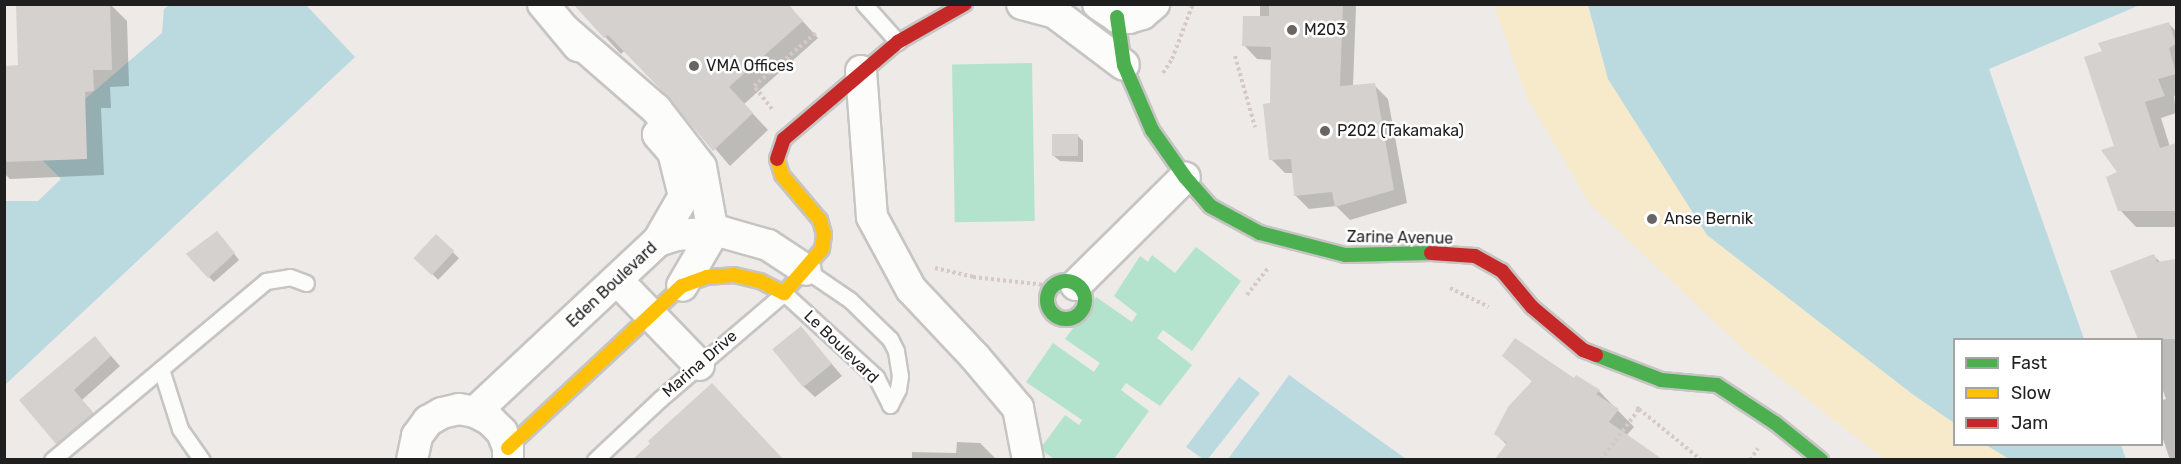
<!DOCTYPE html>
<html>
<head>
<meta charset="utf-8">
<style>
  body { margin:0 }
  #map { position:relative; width:2181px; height:464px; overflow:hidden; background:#edeae7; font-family:Rubik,sans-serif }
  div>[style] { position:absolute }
  .sand>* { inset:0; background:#f6eacb }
  .pitch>* { inset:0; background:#b3e3cc; transform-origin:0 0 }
  .water>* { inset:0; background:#bbdadf }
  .shadow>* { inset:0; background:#0003; transform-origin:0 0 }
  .building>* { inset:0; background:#d4d1ce; transform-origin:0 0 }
  .path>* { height:4px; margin-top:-2px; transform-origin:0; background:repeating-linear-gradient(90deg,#d6c8c6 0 3px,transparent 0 6px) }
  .roads { filter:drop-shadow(2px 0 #c6c5c3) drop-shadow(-2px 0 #c6c5c3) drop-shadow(0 2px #c6c5c3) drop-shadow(0 -2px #c6c5c3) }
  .lane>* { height:15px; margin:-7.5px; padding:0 7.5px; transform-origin:7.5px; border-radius:7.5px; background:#fcfcfb }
  .street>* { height:30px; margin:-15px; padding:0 15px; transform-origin:15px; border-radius:15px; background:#fcfcfb }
  .fast>* { height:14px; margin:-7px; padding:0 7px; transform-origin:7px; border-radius:7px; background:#4caf50 }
  .fast>.ring { margin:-7px; padding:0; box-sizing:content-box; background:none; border:14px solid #4caf50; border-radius:50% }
  .slow>* { height:14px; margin:-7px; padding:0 7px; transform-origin:7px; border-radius:7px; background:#ffc107 }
  .jam>* { height:14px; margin:-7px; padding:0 7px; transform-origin:7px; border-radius:7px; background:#c62828 }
  .dots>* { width:16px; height:16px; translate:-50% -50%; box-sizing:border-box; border:3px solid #fff; border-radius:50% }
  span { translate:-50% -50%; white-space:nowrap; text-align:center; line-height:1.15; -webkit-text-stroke:5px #fff; paint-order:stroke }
  .poi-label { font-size:16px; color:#1f1f1f }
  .left { translate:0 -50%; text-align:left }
  .street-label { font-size:16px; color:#1f1f1f }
  .frame { position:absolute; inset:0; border:6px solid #1f1f1f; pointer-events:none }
  .legend { position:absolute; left:1953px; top:338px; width:210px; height:108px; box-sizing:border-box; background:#fff; border:2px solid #a5a5a5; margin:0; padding:8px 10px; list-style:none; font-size:18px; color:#1f1f1f }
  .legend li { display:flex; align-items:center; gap:12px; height:30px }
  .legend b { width:30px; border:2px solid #a5a5a5 }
</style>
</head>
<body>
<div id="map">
  <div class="sand">
    <i style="clip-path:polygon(1494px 5px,1588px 5px,1608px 79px,1707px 235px,1911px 393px,1954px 423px,1954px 444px,1986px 445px,2009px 459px,1884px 459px,1749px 354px,1590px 204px,1527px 98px)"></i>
  </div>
  <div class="pitch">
    <i style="left:1032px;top:63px;width:158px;height:80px;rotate:89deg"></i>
    <i style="clip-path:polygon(1196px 247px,1241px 281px,1192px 351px,1163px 330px,1157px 338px,1192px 365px,1160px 406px,1126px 383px,1121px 390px,1149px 411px,1114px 459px,1054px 459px,1040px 449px,1065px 415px,1079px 425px,1082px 420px,1026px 382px,1053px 343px,1094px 372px,1100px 363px,1065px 339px,1096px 297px,1132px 322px,1137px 314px,1114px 296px,1140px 256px,1148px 262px,1152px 255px,1175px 273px)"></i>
  </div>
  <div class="water">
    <i style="clip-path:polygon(169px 5px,306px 5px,355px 57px,5px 385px,5px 201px,38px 201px,61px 179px,29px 147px,162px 33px,164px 9px)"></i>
    <i style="clip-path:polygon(1588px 5px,2140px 5px,1989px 69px,2084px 339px,1954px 340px,1954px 423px,1911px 393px,1707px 235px,1608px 79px)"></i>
    <i style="clip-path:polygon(1289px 375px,1406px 459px,1228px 459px)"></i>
    <i style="clip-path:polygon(1239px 377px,1260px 393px,1208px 459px,1203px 459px,1186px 447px)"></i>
    <i style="clip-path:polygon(1986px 445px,2121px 445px,2126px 459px,2009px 459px)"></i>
  </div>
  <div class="shadow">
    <i style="clip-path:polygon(88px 4px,110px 4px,127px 21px,129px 86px,110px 87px,111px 108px,101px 108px,104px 175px,10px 179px,4px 173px,4px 67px,19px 67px)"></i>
    <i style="clip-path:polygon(575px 4px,787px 4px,818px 38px,744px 104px,768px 130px,730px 166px,669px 95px,625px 50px,621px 54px)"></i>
    <i style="clip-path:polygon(1260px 4px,1354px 4px,1356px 7px,1353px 86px,1374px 85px,1388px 99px,1407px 203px,1350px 220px,1336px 206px,1309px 209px,1295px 195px,1294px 173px,1285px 173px,1271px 159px,1272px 60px,1257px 59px,1244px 45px,1260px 17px)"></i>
    <i style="clip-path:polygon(2169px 24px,2176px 31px,2176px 95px,2174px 96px,2176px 113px,2161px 118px,2170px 147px,2176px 144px,2176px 227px,2136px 227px,2120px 210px,2116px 147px)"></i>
    <i style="clip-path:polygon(1077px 135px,1083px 141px,1083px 162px,1060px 161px,1054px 156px)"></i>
    <i style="left:436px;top:236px;width:32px;height:30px;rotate:44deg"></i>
    <i style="clip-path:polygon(223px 239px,239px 260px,214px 282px,209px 277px)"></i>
    <i style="clip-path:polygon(2154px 256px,2161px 263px,2176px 260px,2176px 460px,2170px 460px,2162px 436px,2162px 400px,2166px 399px,2162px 388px,2162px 340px,2141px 340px,2112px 272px)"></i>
    <i style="clip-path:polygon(801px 328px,842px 376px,815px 397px,804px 387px)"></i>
    <i style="clip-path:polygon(104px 348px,120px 366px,82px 400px,102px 423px,66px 453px,21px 401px)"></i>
    <i style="clip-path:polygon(1504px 356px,1599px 391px,1634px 427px,1626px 436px,1659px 460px,1512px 460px,1503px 451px,1508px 446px,1496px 434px,1533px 382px)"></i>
    <i style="clip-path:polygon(712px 385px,782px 460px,633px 460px)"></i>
    <i style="clip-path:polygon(957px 442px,980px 443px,997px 460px,912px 460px,912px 452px,956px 453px)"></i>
  </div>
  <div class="building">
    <i style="clip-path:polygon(110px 4px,112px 70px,93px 70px,94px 91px,85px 92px,87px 159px,4px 162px,4px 66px,18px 65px,16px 6px)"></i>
    <i style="clip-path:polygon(573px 4px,788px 4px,803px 21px,729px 87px,753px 113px,713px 151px,667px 96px,608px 35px,604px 38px)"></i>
    <i style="clip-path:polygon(1269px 4px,1343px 4px,1340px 86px,1375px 83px,1394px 190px,1335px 207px,1332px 192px,1294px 196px,1291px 159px,1269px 160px,1263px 104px,1270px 103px,1271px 47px,1242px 46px,1243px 16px,1269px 16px)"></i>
    <i style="clip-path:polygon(2169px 22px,2176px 44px,2169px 48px,2176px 74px,2158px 79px,2165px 96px,2145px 102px,2160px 148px,2176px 143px,2176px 211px,2118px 211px,2106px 177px,2117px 172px,2101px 150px,2114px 146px,2084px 57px,2102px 51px,2098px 43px)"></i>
    <i style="left:1052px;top:134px;width:26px;height:22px"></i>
    <i style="clip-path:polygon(217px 231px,235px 253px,208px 278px,186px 254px)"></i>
    <i style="left:436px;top:234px;width:25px;height:33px;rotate:43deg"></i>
    <i style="clip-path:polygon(2154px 254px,2157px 262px,2176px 259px,2176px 339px,2138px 339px,2110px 271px)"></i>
    <i style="left:801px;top:326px;width:49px;height:37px;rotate:51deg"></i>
    <i style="clip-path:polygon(95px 336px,111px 356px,74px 390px,93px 413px,56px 444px,19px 400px)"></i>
    <i style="clip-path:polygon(1515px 338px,1574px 378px,1576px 375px,1600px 390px,1596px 394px,1619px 409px,1609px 422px,1662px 459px,1495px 459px,1507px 443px,1494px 434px,1508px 407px,1532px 381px,1502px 356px)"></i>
    <i style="clip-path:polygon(712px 383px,783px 459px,633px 459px,650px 444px,648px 441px)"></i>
  </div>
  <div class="path">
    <i style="left:1235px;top:56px;width:74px;rotate:74.3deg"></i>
    <i style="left:1163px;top:73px;width:17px;rotate:-57deg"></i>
    <i style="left:1172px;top:59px;width:59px;rotate:-69.1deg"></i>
    <i style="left:772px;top:109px;width:29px;rotate:-128deg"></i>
    <i style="left:754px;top:86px;width:83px;rotate:-40.6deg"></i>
    <i style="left:935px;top:268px;width:39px;rotate:13deg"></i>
    <i style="left:973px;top:277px;width:73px;rotate:6.3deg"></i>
    <i style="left:1450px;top:288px;width:43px;rotate:26deg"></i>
    <i style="left:1247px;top:295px;width:34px;rotate:-52deg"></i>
    <i style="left:1639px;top:409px;width:80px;rotate:39.4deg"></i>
    <i style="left:1601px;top:460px;width:64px;rotate:-53.3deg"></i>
    <i style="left:1639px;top:409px;width:6px;rotate:-149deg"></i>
    <i style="left:1750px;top:460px;width:14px;rotate:-56deg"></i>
  </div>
  <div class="roads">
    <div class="lane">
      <i style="left:864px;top:4px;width:51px;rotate:48.2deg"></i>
      <i style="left:806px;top:270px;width:53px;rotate:34.3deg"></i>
      <i style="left:850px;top:300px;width:56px;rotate:44.3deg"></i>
      <i style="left:890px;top:339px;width:13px;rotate:63deg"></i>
      <i style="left:896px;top:351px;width:25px;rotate:81deg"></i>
      <i style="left:900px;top:376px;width:13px;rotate:99deg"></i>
      <i style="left:898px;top:389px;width:18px;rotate:117deg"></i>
      <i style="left:161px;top:369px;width:63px;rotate:72.4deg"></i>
      <i style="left:180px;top:429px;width:38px;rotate:55deg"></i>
      <i style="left:52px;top:460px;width:279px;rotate:-39.9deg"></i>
      <i style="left:266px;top:281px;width:24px;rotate:-9deg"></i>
      <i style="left:290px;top:277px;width:17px;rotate:21deg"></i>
      <i style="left:595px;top:460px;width:89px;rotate:-43.2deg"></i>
      <i style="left:660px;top:399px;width:163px;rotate:-40.5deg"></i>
      <i style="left:784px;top:293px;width:125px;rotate:42.4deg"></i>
      <i style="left:876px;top:377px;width:31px;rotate:63deg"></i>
    </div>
    <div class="street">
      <i style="left:543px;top:4px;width:55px;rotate:50.2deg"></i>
      <i style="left:1022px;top:4px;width:34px;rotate:15deg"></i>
      <i style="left:1055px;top:13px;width:86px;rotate:37deg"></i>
      <i style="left:1098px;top:4px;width:23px;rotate:34deg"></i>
      <i style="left:1117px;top:17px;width:12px;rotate:5deg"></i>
      <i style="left:1129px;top:18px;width:14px;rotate:-17deg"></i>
      <i style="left:1142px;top:14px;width:16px;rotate:-40deg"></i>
      <i style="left:565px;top:30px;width:121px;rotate:41deg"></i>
      <i style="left:656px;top:109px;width:73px;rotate:52.2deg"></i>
      <i style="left:701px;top:167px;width:67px;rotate:79.7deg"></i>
      <i style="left:713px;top:233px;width:61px;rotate:120.3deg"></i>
      <i style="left:861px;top:71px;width:146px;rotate:85.7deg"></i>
      <i style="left:872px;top:217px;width:82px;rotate:61.6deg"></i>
      <i style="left:911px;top:289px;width:93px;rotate:46.7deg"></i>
      <i style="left:975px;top:357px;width:67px;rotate:49.9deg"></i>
      <i style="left:1018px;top:408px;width:53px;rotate:79.1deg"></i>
      <i style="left:658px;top:241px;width:52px;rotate:-60deg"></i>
      <i style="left:684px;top:196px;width:45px;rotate:-104deg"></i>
      <i style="left:673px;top:152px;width:23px;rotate:-131deg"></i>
      <i style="left:617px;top:280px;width:118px;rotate:46deg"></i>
      <i style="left:1076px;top:285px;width:153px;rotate:-44.7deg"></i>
      <i style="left:475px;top:412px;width:250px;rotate:-43.1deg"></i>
      <i style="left:658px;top:241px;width:19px;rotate:-18deg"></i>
      <i style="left:676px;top:235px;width:46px;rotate:-3.7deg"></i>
      <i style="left:722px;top:232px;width:48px;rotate:15.8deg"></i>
      <i style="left:768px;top:245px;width:45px;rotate:33.3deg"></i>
      <i style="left:412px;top:460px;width:25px;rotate:-78deg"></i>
      <i style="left:417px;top:436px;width:19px;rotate:-54deg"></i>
      <i style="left:428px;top:421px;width:16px;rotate:-30deg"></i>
      <i style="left:442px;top:413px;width:17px;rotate:-13deg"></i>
      <i style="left:459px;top:409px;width:16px;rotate:11deg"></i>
      <i style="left:475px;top:412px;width:17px;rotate:28deg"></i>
      <i style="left:490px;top:420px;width:17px;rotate:45deg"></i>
      <i style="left:502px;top:432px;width:17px;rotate:69deg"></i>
      <i style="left:508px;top:448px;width:12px;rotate:90deg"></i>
    </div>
    <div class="fast">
      <i style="left:1117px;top:17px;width:49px;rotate:81.7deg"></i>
      <i style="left:1124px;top:65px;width:71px;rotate:66.7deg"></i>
      <i style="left:1152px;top:130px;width:57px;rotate:54.9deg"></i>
      <i style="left:1185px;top:177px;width:38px;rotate:49deg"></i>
      <i style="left:1210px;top:206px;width:57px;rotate:28.4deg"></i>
      <i style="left:1260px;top:233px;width:88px;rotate:14.5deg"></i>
      <i style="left:1345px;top:255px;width:86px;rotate:-1.3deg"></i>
      <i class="ring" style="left:1047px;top:281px;width:24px;height:24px"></i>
      <i style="left:1596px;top:355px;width:70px;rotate:21deg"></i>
      <i style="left:1661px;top:380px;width:56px;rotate:5.1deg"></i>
      <i style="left:1717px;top:385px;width:69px;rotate:33.2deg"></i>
      <i style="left:1775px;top:423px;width:59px;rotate:38.8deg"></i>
    </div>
    <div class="slow">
      <i style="left:508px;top:448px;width:238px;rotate:-43deg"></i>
      <i style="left:682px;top:286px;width:27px;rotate:-20deg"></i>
      <i style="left:707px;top:277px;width:27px;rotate:-4deg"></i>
      <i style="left:734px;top:275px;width:27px;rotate:13deg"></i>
      <i style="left:760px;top:281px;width:27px;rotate:27deg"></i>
      <i style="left:784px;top:293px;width:58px;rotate:-49.2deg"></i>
      <i style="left:822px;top:249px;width:15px;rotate:-82deg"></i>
      <i style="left:824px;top:234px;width:15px;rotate:-106deg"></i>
      <i style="left:820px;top:220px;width:59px;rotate:-130.2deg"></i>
      <i style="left:782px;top:175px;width:17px;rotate:-107deg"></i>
    </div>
    <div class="jam">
      <i style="left:777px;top:159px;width:21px;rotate:-71deg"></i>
      <i style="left:784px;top:139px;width:150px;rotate:-40.4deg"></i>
      <i style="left:898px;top:42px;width:77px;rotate:-29.6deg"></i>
      <i style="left:1431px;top:253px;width:44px;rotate:3.9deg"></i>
      <i style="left:1475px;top:256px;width:31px;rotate:29deg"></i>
      <i style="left:1502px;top:271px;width:47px;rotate:50.2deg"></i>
      <i style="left:1532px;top:307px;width:67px;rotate:40.1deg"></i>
      <i style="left:1583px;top:350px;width:14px;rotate:21deg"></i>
    </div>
  </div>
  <div class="dots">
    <i style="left:1292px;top:30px;background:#676665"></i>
    <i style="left:694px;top:66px;background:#676665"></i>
    <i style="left:1325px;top:131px;background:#676665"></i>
    <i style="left:1652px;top:219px;background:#676665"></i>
  </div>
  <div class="poi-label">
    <span class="left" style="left:1304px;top:30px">M203</span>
    <span class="left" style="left:706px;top:66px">VMA Offices</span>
    <span class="left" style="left:1337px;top:131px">P202 (Takamaka)</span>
    <span class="left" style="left:1664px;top:219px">Anse Bernik</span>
  </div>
  <div class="street-label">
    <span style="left:1400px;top:238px;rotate:1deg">Zarine Avenue</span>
    <span style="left:612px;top:285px;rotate:-43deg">Eden Boulevard</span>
    <span style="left:841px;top:347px;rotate:44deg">Le Boulevard</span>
    <span style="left:700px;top:364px;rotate:-41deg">Marina Drive</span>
  </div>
  <div class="frame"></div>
  <ul class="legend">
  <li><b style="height:8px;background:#4caf50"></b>Fast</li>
  <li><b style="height:8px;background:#ffc107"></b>Slow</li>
  <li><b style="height:8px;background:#c62828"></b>Jam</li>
  </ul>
</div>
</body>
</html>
